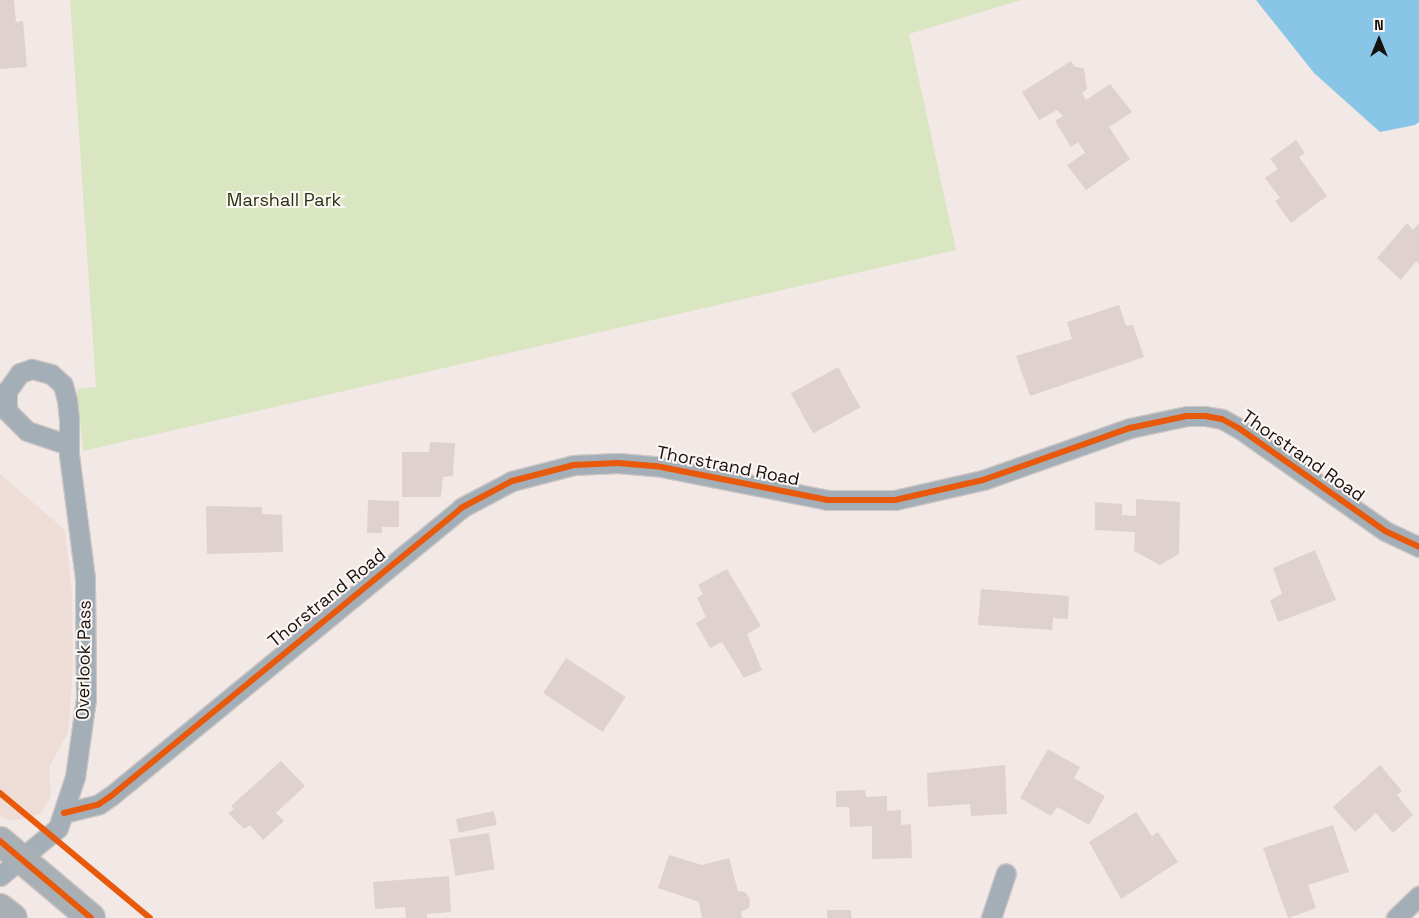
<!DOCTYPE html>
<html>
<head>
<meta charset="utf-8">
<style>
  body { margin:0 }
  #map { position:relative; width:1419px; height:918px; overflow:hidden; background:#f2e9e6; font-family:"Space Grotesk",sans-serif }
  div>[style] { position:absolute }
  .built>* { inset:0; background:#eeddd6 }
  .green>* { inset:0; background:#dae5c1 }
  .water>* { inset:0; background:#88c5e7 }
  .building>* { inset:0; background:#dfd1cd; transform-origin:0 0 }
  .roads { filter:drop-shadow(1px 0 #cec7c4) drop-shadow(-1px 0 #cec7c4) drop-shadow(0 1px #cec7c4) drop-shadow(0 -1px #cec7c4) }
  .minor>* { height:19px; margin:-9.5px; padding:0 9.5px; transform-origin:9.5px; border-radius:9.5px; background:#a3aeb7 }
  .primary>* { height:28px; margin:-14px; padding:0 14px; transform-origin:14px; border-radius:14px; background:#a9b0b5 }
  .cycleway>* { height:6px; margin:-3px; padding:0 3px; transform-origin:3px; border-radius:3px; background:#e8590c }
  span { translate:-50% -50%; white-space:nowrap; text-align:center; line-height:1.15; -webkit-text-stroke:4px #fdf7f4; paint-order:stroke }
  .park-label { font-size:18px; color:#253210 }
  .street-label { font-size:18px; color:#16110f }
  .north { position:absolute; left:1354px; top:15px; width:50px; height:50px; -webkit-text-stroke:4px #fdf7f4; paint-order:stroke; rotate:0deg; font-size:14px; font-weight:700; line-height:20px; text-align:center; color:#16110f }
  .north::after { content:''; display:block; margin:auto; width:18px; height:22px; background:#16110f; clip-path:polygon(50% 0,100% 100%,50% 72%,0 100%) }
</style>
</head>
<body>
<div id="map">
  <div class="built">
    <i style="clip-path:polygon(0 474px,65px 530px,72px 592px,73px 668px,68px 733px,49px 767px,51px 796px,41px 814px,12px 821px,0 816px)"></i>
  </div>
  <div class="green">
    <i style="clip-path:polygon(70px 0,1021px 0,909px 34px,956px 250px,83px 451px,77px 389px,96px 387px)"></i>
  </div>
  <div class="water">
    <i style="clip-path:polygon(1256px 0,1419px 0,1419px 122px,1415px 125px,1380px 132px,1314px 73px)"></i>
  </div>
  <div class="building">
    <i style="clip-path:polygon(0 0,14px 0,16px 22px,23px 21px,27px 67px,0 69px)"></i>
    <i style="clip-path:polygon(1071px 61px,1075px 67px,1084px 68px,1087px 89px,1082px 93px,1086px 100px,1110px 84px,1132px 112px,1109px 127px,1130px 159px,1086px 190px,1067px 165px,1085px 153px,1078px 142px,1071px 147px,1055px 121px,1063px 116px,1057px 110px,1039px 120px,1022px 92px)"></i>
    <i style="clip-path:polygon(1296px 140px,1305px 153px,1299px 157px,1327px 196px,1291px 223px,1275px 201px,1280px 198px,1265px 178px,1278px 169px,1270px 159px)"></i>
    <i style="clip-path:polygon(1407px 223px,1413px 230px,1419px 223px,1419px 264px,1416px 261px,1401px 280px,1377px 258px)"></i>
    <i style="clip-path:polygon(1119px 305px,1126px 326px,1133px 325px,1144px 357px,1030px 396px,1016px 356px,1072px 339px,1067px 322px)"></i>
    <i style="left:838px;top:367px;width:46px;height:54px;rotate:61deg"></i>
    <i style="clip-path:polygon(430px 442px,455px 443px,453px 476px,443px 477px,441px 497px,402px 497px,402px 452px,429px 452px)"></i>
    <i style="clip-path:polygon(1136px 499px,1180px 502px,1179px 554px,1160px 565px,1134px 551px,1135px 532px,1095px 530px,1095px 502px,1122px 504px,1122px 515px,1136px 516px)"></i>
    <i style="clip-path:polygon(368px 500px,399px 501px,399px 527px,382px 527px,382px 533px,367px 533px)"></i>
    <i style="clip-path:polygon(206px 506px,262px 507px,262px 514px,282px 515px,283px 552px,207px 554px)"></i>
    <i style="clip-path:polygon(1315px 550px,1336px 600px,1278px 622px,1270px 600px,1282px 594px,1273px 568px)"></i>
    <i style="clip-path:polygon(727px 569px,761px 626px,747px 634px,762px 670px,744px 678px,722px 642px,710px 648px,696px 623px,706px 617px,697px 598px,703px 594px,698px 585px)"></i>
    <i style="clip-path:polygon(981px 589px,1069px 596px,1068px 619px,1053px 618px,1052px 630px,978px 625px)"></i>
    <i style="left:566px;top:658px;width:71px;height:42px;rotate:33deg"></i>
    <i style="clip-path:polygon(1048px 749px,1080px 767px,1074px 778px,1105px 796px,1089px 825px,1057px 807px,1051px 816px,1020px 798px)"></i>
    <i style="clip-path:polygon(281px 761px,305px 786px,276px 813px,284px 821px,263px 840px,250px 825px,244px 829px,228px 813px,234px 809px,231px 806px)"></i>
    <i style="clip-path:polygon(1005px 765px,1007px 814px,971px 816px,970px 804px,928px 807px,927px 773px)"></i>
    <i style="clip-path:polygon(1380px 765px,1402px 791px,1397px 795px,1413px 815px,1393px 833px,1376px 813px,1355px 832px,1333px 807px)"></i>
    <i style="clip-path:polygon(865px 790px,866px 797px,887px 796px,887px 811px,901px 810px,901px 825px,911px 824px,912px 858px,872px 859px,872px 826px,850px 827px,849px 807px,836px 807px,836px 791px)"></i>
    <i style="left:494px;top:811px;width:14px;height:39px;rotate:78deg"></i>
    <i style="clip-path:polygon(1136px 812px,1152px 836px,1158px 832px,1178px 862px,1121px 899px,1089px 842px)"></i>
    <i style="clip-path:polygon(1333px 825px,1349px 872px,1308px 885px,1316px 908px,1288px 918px,1263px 848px)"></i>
    <i style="left:489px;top:833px;width:37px;height:40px;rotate:81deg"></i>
    <i style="clip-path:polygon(669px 855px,702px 865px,729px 858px,738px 891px,745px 892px,750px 899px,749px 908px,741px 912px,742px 918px,702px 918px,699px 902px,658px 888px)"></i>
    <i style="clip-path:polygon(449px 876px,451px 912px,427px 914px,427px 918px,406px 918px,405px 907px,375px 909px,373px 882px)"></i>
    <i style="left:827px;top:910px;width:24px;height:8px"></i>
  </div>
  <div class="roads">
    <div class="minor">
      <i style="left:64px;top:813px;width:36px;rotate:-14deg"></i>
      <i style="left:99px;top:804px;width:14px;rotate:-34deg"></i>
      <i style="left:111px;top:796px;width:453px;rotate:-39.4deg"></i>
      <i style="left:461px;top:508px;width:58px;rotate:-27.9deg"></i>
      <i style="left:512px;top:481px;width:64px;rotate:-14.5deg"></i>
      <i style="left:574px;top:465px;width:44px;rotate:-2.6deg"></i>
      <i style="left:618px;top:463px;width:38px;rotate:5deg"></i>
      <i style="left:656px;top:466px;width:174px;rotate:11.2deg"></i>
      <i style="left:827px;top:500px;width:68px"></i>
      <i style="left:895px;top:500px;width:90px;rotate:-12.8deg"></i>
      <i style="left:983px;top:480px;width:156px;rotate:-19.5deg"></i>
      <i style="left:1130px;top:428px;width:58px;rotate:-11.9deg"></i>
      <i style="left:1187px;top:416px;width:18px"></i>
      <i style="left:1205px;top:416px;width:17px;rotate:10deg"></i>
      <i style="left:1222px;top:419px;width:21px;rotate:29deg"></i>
      <i style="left:1240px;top:429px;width:177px;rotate:35.1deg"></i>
      <i style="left:1385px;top:531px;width:38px;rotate:25deg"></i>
      <i style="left:0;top:876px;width:75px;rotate:-39.6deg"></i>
      <i style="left:58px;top:828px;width:54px;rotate:-71.6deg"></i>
      <i style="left:75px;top:777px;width:79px;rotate:-82deg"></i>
      <i style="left:86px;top:699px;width:121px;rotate:-90.5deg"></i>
      <i style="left:85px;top:578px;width:124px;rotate:-97.4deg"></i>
      <i style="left:69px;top:455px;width:36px;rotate:-90deg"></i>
      <i style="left:69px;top:419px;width:19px;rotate:-96deg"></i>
      <i style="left:67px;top:400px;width:16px;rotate:-105deg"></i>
      <i style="left:63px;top:385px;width:16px;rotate:-137deg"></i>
      <i style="left:51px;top:374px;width:20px;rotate:-165deg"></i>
      <i style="left:32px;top:369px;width:13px;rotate:162deg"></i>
      <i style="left:20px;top:373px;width:22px;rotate:126deg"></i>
      <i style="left:7px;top:391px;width:20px;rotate:90deg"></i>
      <i style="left:7px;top:411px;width:28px;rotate:45deg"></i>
      <i style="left:27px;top:431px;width:44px;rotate:18.4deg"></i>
      <i style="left:991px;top:918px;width:47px;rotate:-71.6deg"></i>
      <i style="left:1396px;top:918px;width:32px;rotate:-44deg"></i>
    </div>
    <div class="primary">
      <i style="left:0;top:841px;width:119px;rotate:40.2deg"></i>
      <i style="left:0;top:908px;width:16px;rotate:38deg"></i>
    </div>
  </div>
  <div class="cycleway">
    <i style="left:0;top:793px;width:195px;rotate:39.8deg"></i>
    <i style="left:64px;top:813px;width:36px;rotate:-14deg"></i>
    <i style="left:99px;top:804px;width:14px;rotate:-34deg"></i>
    <i style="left:111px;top:796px;width:453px;rotate:-39.4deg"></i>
    <i style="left:461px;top:508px;width:58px;rotate:-27.9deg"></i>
    <i style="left:512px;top:481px;width:64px;rotate:-14.5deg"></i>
    <i style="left:574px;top:465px;width:44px;rotate:-2.6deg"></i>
    <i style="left:618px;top:463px;width:38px;rotate:5deg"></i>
    <i style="left:656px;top:466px;width:174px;rotate:11.2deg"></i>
    <i style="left:827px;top:500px;width:68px"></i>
    <i style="left:895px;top:500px;width:90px;rotate:-12.8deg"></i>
    <i style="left:983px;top:480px;width:156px;rotate:-19.5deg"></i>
    <i style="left:1130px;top:428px;width:58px;rotate:-11.9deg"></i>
    <i style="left:1187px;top:416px;width:18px"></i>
    <i style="left:1205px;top:416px;width:17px;rotate:10deg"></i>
    <i style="left:1222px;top:419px;width:21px;rotate:29deg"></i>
    <i style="left:1240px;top:429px;width:177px;rotate:35.1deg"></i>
    <i style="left:1385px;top:531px;width:38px;rotate:25deg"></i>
    <i style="left:0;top:841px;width:119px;rotate:40.2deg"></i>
  </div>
  <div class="park-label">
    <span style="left:284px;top:200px">Marshall Park</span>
  </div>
  <div class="street-label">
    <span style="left:1303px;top:456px;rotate:35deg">Thorstrand Road</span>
    <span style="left:728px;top:466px;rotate:11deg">Thorstrand Road</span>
    <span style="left:327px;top:598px;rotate:-39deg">Thorstrand Road</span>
    <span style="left:84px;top:660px;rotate:-89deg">Overlook Pass</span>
  </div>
  <div class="north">N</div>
</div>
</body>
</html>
